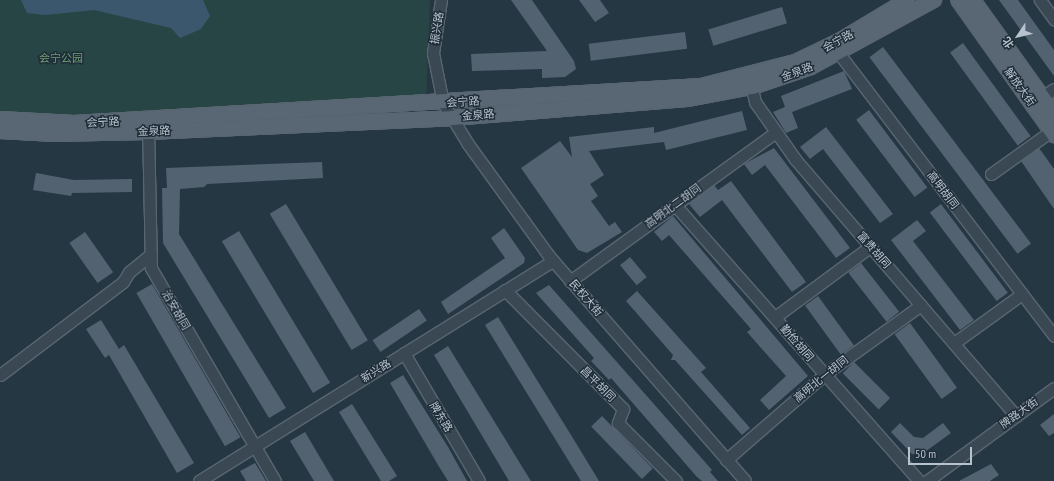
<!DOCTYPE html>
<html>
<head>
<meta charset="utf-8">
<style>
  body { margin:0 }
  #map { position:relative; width:1054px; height:481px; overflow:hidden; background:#263744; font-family:"PT Sans Narrow","Noto Sans SC",sans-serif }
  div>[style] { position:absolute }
  .green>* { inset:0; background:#284545 }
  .water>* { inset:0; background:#3b576d }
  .building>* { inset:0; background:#526271; transform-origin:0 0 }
  .roads { filter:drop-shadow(1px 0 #596671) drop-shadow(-1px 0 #596671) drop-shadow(0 1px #596671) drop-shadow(0 -1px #596671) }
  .minor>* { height:11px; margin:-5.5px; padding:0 5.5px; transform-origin:5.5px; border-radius:5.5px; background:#3a4854 }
  .major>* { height:14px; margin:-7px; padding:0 7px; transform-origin:7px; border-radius:7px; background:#586773 }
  span { translate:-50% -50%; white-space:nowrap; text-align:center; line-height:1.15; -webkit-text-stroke:3px #1f2d39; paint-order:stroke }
  .street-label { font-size:11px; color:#b8c3cd }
  .park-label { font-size:11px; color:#6e9f73 }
  .north { position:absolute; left:998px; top:16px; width:40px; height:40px; -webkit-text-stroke:3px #1f2d39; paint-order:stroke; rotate:235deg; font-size:11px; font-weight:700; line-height:16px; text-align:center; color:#b8c3cd }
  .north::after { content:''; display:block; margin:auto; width:14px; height:18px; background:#b8c3cd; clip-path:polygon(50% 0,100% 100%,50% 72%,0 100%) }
  .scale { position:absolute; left:908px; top:447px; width:64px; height:18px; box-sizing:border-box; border:2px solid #b8c3cd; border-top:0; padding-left:5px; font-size:12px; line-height:14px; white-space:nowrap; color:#b8c3cd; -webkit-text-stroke:3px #1f2d39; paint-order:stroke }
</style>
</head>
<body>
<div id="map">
  <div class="green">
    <i style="clip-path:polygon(0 0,430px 0,426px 101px,24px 117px,0 114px)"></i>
  </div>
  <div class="water">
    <i style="clip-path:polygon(21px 0,203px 0,210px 16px,201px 29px,180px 38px,171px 28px,94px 10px,45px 15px,27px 13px)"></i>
  </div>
  <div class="building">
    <i style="clip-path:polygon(511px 0,532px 0,574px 61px,576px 69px,565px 77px,542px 78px,542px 69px,472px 71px,471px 54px,547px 51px)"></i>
    <i style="clip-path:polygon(579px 0,600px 0,609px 13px,595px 22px)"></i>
    <i style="clip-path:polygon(999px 0,1018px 0,1054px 50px,1054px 76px)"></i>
    <i style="left:782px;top:7px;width:17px;height:77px;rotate:73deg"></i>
    <i style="left:685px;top:32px;width:17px;height:97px;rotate:83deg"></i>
    <i style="left:963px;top:43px;width:115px;height:16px;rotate:54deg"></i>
    <i style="left:883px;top:47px;width:246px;height:17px;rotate:53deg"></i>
    <i style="clip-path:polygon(844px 71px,852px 89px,792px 112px,798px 128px,786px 133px,773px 112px,785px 107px,781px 96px)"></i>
    <i style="left:869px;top:110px;width:97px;height:16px;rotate:53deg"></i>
    <i style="clip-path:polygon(742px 111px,747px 130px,666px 150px,664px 142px,589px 151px,604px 175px,590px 184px,598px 196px,591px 201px,609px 226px,615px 222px,622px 232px,587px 253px,578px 250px,521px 168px,560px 141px,572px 157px,569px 137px,654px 127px,654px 133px)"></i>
    <i style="clip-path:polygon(826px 127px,893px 214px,880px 223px,823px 149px,810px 159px,800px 147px)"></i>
    <i style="clip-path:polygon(774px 148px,850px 248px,836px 258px,765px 165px,752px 175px,744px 164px)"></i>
    <i style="clip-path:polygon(1039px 148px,1054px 169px,1054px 209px,1021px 161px)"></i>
    <i style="clip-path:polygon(322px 162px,323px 178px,207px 184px,204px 187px,180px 189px,179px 234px,286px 408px,269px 418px,163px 243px,162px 188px,167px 188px,166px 168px)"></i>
    <i style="clip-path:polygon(36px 173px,74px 180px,132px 179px,132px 192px,72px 193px,71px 196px,33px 190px)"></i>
    <i style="clip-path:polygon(731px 181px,806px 282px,792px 292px,722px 200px,700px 217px,689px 204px,714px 185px,718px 190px)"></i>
    <i style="left:286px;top:204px;width:159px;height:19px;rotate:59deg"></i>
    <i style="left:941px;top:204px;width:111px;height:14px;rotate:53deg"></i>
    <i style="clip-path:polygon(673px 216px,808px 376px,769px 410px,760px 400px,786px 376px,747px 332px,751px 329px,669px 235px,662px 241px,654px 232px)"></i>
    <i style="clip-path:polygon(917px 220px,926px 231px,913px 241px,974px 320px,960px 330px,891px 240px)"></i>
    <i style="clip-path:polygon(504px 228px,525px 258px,524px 263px,448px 314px,441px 302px,505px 258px,491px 238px)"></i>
    <i style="left:239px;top:231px;width:177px;height:20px;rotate:59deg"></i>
    <i style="left:85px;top:232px;width:49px;height:19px;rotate:55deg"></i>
    <i style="left:630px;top:257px;width:26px;height:13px;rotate:50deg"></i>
    <i style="left:861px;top:263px;width:62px;height:16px;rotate:52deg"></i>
    <i style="left:152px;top:284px;width:177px;height:18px;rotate:60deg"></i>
    <i style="clip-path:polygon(549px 285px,712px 470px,710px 472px,718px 481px,702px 481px,697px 477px,611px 378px,609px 380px,591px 361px,594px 358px,536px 293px)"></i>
    <i style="clip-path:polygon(637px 291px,706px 368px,701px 372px,750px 428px,742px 435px,675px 360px,671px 360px,673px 355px,626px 301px)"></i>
    <i style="left:818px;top:296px;width:61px;height:16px;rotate:54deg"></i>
    <i style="left:419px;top:309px;width:14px;height:56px;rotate:56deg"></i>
    <i style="clip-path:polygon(498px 317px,571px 435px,599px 481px,581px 481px,485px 325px)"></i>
    <i style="clip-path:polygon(101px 320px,119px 349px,124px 345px,194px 463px,177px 473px,109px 355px,105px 358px,86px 329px)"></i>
    <i style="left:910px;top:323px;width:80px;height:19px;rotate:54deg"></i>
    <i style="clip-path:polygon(448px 346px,521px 465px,531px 481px,509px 481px,434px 355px)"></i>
    <i style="left:854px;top:362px;width:51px;height:16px;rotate:45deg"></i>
    <i style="clip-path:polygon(403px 375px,448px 447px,467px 481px,448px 481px,438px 465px,390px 383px)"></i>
    <i style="clip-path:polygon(352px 404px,397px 476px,389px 481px,381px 481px,339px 412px)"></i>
    <i style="clip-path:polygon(1054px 414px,1054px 433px,1049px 436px,1040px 425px)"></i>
    <i style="left:602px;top:416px;width:73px;height:15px;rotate:46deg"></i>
    <i style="clip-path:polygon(900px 423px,914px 437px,923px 438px,943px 423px,951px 433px,922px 454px,912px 454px,891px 432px)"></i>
    <i style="clip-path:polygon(305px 432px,334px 481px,314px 481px,290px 441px)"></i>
    <i style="clip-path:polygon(255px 463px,266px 481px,246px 481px,240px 471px)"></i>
    <i style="clip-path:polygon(991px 464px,999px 475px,990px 481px,959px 481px)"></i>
  </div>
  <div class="roads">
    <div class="minor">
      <i style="left:441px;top:0;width:54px;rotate:98.6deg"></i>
      <i style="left:433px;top:53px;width:51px;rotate:78.7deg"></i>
      <i style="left:443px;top:103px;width:48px;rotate:58.6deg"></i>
      <i style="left:468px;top:144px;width:138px;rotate:54.1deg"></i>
      <i style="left:549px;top:256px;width:298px;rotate:48.9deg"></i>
      <i style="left:1040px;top:0;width:24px;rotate:54deg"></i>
      <i style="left:834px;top:47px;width:363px;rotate:52.7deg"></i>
      <i style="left:750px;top:80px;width:23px;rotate:77deg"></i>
      <i style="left:755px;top:102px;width:70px;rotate:54.9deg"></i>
      <i style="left:795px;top:159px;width:339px;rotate:49.3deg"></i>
      <i style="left:1042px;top:97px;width:14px;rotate:-34deg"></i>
      <i style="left:148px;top:125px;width:143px;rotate:88.8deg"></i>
      <i style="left:151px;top:268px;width:246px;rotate:59.8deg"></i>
      <i style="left:991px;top:174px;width:74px;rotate:-35.6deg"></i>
      <i style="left:675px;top:205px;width:368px;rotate:48.5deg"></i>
      <i style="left:570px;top:281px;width:254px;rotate:-35.9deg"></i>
      <i style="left:505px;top:290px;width:168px;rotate:45.2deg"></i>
      <i style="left:623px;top:409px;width:15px;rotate:110deg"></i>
      <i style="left:618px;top:423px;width:82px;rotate:45deg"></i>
      <i style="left:775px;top:317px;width:119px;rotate:-36.5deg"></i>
      <i style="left:954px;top:343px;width:84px;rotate:-35.8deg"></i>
      <i style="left:404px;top:353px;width:148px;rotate:59.6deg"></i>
      <i style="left:0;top:375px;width:154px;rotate:-37.1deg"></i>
      <i style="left:123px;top:282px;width:12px;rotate:-59deg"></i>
      <i style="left:129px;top:272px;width:28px;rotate:-39deg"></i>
      <i style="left:726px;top:460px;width:131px;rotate:-41deg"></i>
      <i style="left:825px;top:374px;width:118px;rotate:-35.7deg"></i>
      <i style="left:199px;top:481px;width:417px;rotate:-31.9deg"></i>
      <i style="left:927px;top:481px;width:157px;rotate:-36.2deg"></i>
    </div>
    <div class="major">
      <i style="left:958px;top:0;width:166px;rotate:54.6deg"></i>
      <i style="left:973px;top:0;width:139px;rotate:54.4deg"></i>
      <i style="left:0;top:119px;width:74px;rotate:3.1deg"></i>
      <i style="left:74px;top:123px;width:628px;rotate:-3.38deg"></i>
      <i style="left:701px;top:86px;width:97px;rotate:-14.3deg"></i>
      <i style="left:795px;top:62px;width:49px;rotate:-25.5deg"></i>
      <i style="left:839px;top:41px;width:79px;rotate:-31.1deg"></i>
      <i style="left:0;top:131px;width:54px;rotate:3.2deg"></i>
      <i style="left:54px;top:134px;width:94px;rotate:-1.2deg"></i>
      <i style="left:148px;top:132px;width:304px;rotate:-2.6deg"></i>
      <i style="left:452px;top:118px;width:236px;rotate:-4.6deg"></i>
      <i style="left:687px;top:99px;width:66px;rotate:-10.5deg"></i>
      <i style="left:752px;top:87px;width:62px;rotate:-18.7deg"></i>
      <i style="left:811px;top:67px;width:140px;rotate:-28.6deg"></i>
    </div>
  </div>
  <div class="street-label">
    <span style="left:437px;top:28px;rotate:-81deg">振兴路</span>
    <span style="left:838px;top:41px;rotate:-28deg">会宁路</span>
    <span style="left:797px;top:72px;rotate:-21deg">金泉路</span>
    <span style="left:1020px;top:87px;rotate:54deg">解放大街</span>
    <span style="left:463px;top:102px;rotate:-4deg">会宁路</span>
    <span style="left:478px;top:115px;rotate:-5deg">金泉路</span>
    <span style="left:103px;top:122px;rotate:-3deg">会宁路</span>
    <span style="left:154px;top:131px;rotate:-2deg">金泉路</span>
    <span style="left:943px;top:190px;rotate:53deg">高明胡同</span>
    <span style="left:673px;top:206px;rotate:-36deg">高明北二胡同</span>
    <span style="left:874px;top:250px;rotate:49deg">富贵胡同</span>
    <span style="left:586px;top:298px;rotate:49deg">民权大街</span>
    <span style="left:176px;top:310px;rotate:60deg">治安胡同</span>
    <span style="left:797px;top:343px;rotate:49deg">勤俭胡同</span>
    <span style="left:376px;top:371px;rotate:-32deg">新兴路</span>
    <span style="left:821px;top:379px;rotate:-39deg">高明北一胡同</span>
    <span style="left:598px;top:384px;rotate:45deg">昌平胡同</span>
    <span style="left:1019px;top:413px;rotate:-36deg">牌路大街</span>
    <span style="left:441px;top:417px;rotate:59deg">牌东路</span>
  </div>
  <div class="park-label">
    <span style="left:61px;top:58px">会宁公园</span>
  </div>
  <div class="north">北</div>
  <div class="scale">50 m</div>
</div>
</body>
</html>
